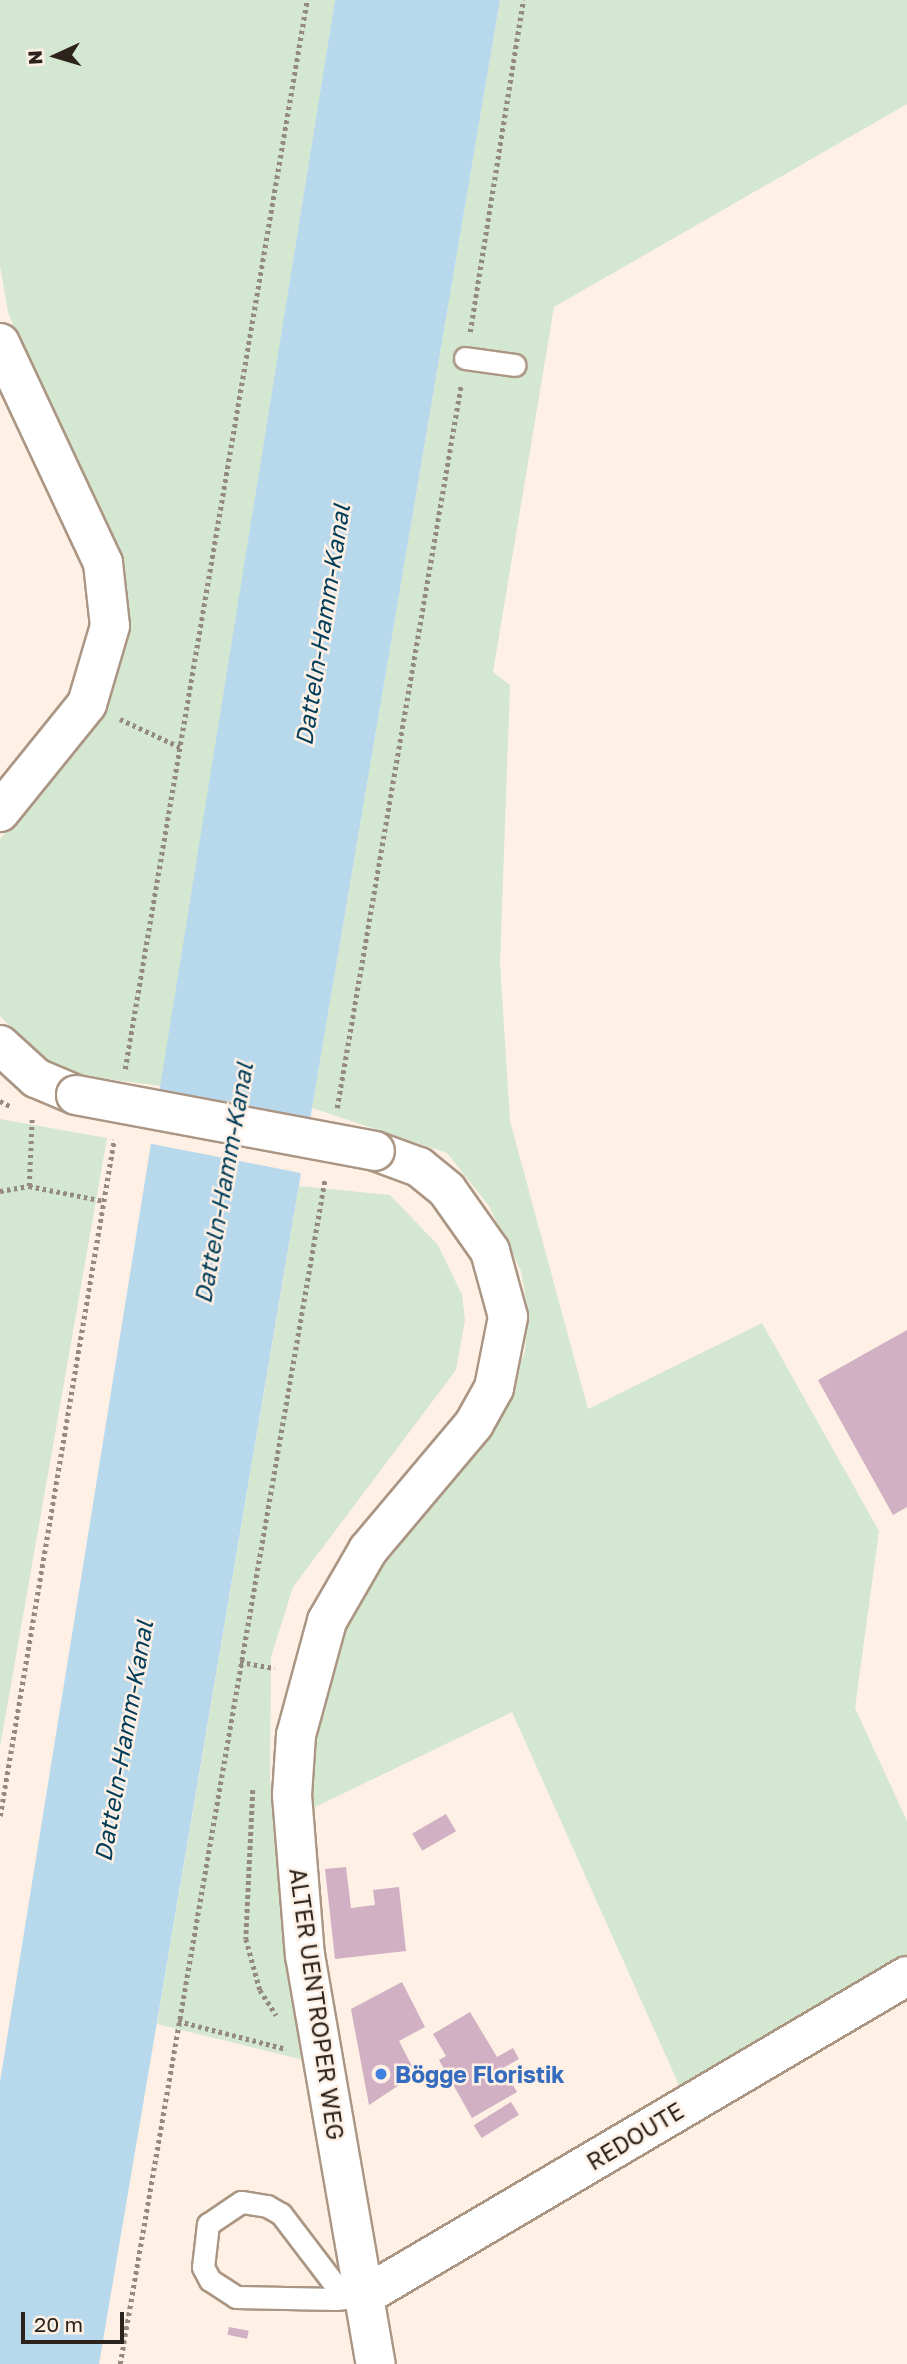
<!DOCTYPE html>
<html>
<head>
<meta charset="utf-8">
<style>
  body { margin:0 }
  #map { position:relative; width:907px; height:2364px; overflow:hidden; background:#fef0e5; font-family:"Golos Text",sans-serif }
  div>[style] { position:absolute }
  .green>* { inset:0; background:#d4e7d0 }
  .water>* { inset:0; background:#b8d8ec }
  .pier>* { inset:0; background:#fef0e5; transform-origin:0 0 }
  .building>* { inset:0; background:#d0b0c2; transform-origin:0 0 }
  .path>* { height:4.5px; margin-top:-2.25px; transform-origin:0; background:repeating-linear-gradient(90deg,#958a81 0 3.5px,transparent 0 7px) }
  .roads { filter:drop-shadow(2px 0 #ab9684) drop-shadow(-2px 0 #ab9684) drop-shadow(0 2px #ab9684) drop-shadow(0 -2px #ab9684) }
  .service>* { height:21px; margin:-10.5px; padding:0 10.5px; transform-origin:10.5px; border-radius:10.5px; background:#fff }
  .minor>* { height:38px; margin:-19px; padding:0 19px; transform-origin:19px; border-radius:19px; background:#fff }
  .tertiary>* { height:38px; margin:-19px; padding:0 19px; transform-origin:19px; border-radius:19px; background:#fff }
  .bridges { filter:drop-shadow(2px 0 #ab9684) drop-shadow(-2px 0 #ab9684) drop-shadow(0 2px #ab9684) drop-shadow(0 -2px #ab9684) }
  .tertiary-bridge>* { height:38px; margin:-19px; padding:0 19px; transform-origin:19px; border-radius:19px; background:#fff }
  .dots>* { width:19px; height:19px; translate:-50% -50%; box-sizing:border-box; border:4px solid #fef0e5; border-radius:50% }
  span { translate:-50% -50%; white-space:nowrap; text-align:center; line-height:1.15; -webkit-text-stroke:5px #fef0e5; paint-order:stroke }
  .street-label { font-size:23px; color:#2b231c }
  .shop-label { font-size:23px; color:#366cbe; font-weight:700 }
  .left { translate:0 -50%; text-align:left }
  .water-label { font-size:24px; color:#003d59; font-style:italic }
  .north { position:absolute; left:21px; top:21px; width:70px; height:70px; -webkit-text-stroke:5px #fef0e5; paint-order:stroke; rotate:266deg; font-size:19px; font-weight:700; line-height:28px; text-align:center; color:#2b231c }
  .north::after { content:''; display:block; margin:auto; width:24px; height:32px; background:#2b231c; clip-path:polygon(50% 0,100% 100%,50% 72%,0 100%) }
  .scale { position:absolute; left:21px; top:2312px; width:103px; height:32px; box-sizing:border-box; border:4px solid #2b231c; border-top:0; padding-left:9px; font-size:21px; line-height:24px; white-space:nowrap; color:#2b231c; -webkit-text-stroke:5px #fef0e5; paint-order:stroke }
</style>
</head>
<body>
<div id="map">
  <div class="green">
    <i style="clip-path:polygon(0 0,335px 0,161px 1086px,56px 1072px,0 1016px,0 839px,94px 728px,123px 655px,126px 610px,8px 312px,0 266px)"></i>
    <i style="clip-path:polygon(500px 0,907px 0,907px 104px,554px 307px,493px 672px,510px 685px,500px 963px,510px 1121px,588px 1409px,762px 1323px,879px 1531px,855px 1708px,907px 1821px,907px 1954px,683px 2094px,512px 1712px,309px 1810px,313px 1725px,348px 1611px,490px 1430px,525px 1352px,528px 1311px,521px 1271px,489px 1206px,447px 1153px,312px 1108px)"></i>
    <i style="clip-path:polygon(0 1119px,107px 1138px,0 1747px)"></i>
    <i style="clip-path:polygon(299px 1186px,390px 1195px,438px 1245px,462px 1295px,465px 1320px,456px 1370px,293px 1587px,271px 1657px,270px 1778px,286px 1954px,308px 2061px,157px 2024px)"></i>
  </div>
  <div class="water">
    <i style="clip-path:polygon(335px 0,500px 0,99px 2364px,0 2364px,0 2082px)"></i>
  </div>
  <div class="pier">
    <i style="left:157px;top:1092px;width:159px;height:52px;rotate:11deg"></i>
  </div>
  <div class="building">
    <i style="clip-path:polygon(907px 1330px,907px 1507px,893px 1515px,818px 1380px)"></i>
    <i style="left:446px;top:1814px;width:20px;height:39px;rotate:60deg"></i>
    <i style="clip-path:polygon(346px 1867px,351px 1908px,375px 1905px,373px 1890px,399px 1887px,406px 1951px,335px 1959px,325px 1869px)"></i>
    <i style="clip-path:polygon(402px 1982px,425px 2027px,399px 2041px,416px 2074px,369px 2105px,351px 2009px)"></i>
    <i style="clip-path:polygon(470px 2012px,497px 2057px,513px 2048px,519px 2059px,503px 2068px,517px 2092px,472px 2118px,439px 2060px,446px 2056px,433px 2034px)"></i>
    <i style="left:511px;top:2102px;width:15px;height:44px;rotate:58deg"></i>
    <i style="left:229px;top:2327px;width:20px;height:8px;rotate:11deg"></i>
  </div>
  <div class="path">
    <i style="left:470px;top:332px;width:336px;rotate:-80.9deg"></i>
    <i style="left:120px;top:719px;width:66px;rotate:25deg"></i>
    <i style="left:125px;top:1069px;width:1084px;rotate:-80.34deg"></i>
    <i style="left:0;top:1101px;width:13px;rotate:27deg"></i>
    <i style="left:337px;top:1108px;width:734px;rotate:-80.27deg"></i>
    <i style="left:29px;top:1186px;width:69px;rotate:-87.5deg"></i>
    <i style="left:0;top:1191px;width:29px;rotate:-10deg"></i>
    <i style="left:29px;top:1186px;width:76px;rotate:11.3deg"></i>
    <i style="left:240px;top:1662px;width:35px;rotate:10deg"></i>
    <i style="left:253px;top:1790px;width:149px;rotate:92.7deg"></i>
    <i style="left:246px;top:1939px;width:53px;rotate:74.6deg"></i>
    <i style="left:260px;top:1990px;width:30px;rotate:57deg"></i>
    <i style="left:0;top:1816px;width:686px;rotate:-80.43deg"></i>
    <i style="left:178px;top:2021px;width:112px;rotate:14.5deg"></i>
    <i style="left:120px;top:2364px;width:1203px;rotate:-80.19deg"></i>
  </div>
  <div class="roads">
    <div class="service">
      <i style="left:465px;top:358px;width:50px;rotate:8deg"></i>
      <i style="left:345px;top:2298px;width:106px;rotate:-127.3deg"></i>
      <i style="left:281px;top:2214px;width:16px;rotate:-150deg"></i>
      <i style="left:267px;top:2206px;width:26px;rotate:-171deg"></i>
      <i style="left:241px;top:2202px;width:40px;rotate:146deg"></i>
      <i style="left:208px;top:2224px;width:43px;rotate:96.6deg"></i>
      <i style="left:203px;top:2267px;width:15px;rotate:62deg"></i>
      <i style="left:210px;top:2280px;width:31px;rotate:33deg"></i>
      <i style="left:236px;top:2297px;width:100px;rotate:1.1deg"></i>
      <i style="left:336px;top:2299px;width:9px;rotate:-6deg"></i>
      <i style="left:345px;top:2298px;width:19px;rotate:-6deg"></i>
    </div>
    <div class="minor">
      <i style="left:364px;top:2296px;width:630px;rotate:-30.51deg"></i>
    </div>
    <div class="tertiary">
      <i style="left:0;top:343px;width:243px;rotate:64.9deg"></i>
      <i style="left:103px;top:563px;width:63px;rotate:83.7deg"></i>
      <i style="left:110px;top:626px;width:81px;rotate:106.4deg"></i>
      <i style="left:87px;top:704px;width:139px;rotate:128.9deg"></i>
      <i style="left:0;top:1045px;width:49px;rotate:42.5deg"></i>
      <i style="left:36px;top:1078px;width:43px;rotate:23deg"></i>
      <i style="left:375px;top:1151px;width:47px;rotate:20deg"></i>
      <i style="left:419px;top:1167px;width:36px;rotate:39deg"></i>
      <i style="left:447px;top:1190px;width:75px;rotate:54.8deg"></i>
      <i style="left:490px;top:1251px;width:68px;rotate:74.7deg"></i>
      <i style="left:508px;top:1317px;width:72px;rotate:101.2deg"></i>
      <i style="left:494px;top:1388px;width:41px;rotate:119.1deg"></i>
      <i style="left:474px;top:1424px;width:165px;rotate:130.1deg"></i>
      <i style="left:368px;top:1550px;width:82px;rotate:120deg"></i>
      <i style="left:327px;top:1621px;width:118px;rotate:105.2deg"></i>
      <i style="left:296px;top:1735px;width:60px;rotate:93.8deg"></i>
      <i style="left:292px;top:1795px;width:161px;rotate:85.4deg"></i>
      <i style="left:305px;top:1955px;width:415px;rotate:80.2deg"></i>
    </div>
  </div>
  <div class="bridges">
    <div class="tertiary-bridge">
      <i style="left:76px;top:1095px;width:304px;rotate:10.6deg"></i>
    </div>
  </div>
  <div class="dots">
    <i style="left:381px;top:2074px;background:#3f7fe0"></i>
  </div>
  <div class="street-label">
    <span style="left:317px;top:2004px;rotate:82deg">ALTER UENTROPER WEG</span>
    <span style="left:635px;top:2136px;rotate:-31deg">REDOUTE</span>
  </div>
  <div class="shop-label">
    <span class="left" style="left:395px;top:2074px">Bögge Floristik</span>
  </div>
  <div class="water-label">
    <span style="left:322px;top:625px;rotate:-81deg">Datteln-Hamm-Kanal</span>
    <span style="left:223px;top:1183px;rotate:-80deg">Datteln-Hamm-Kanal</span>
    <span style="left:123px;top:1741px;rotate:-80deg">Datteln-Hamm-Kanal</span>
  </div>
  <div class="north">N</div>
  <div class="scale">20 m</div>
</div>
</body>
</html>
